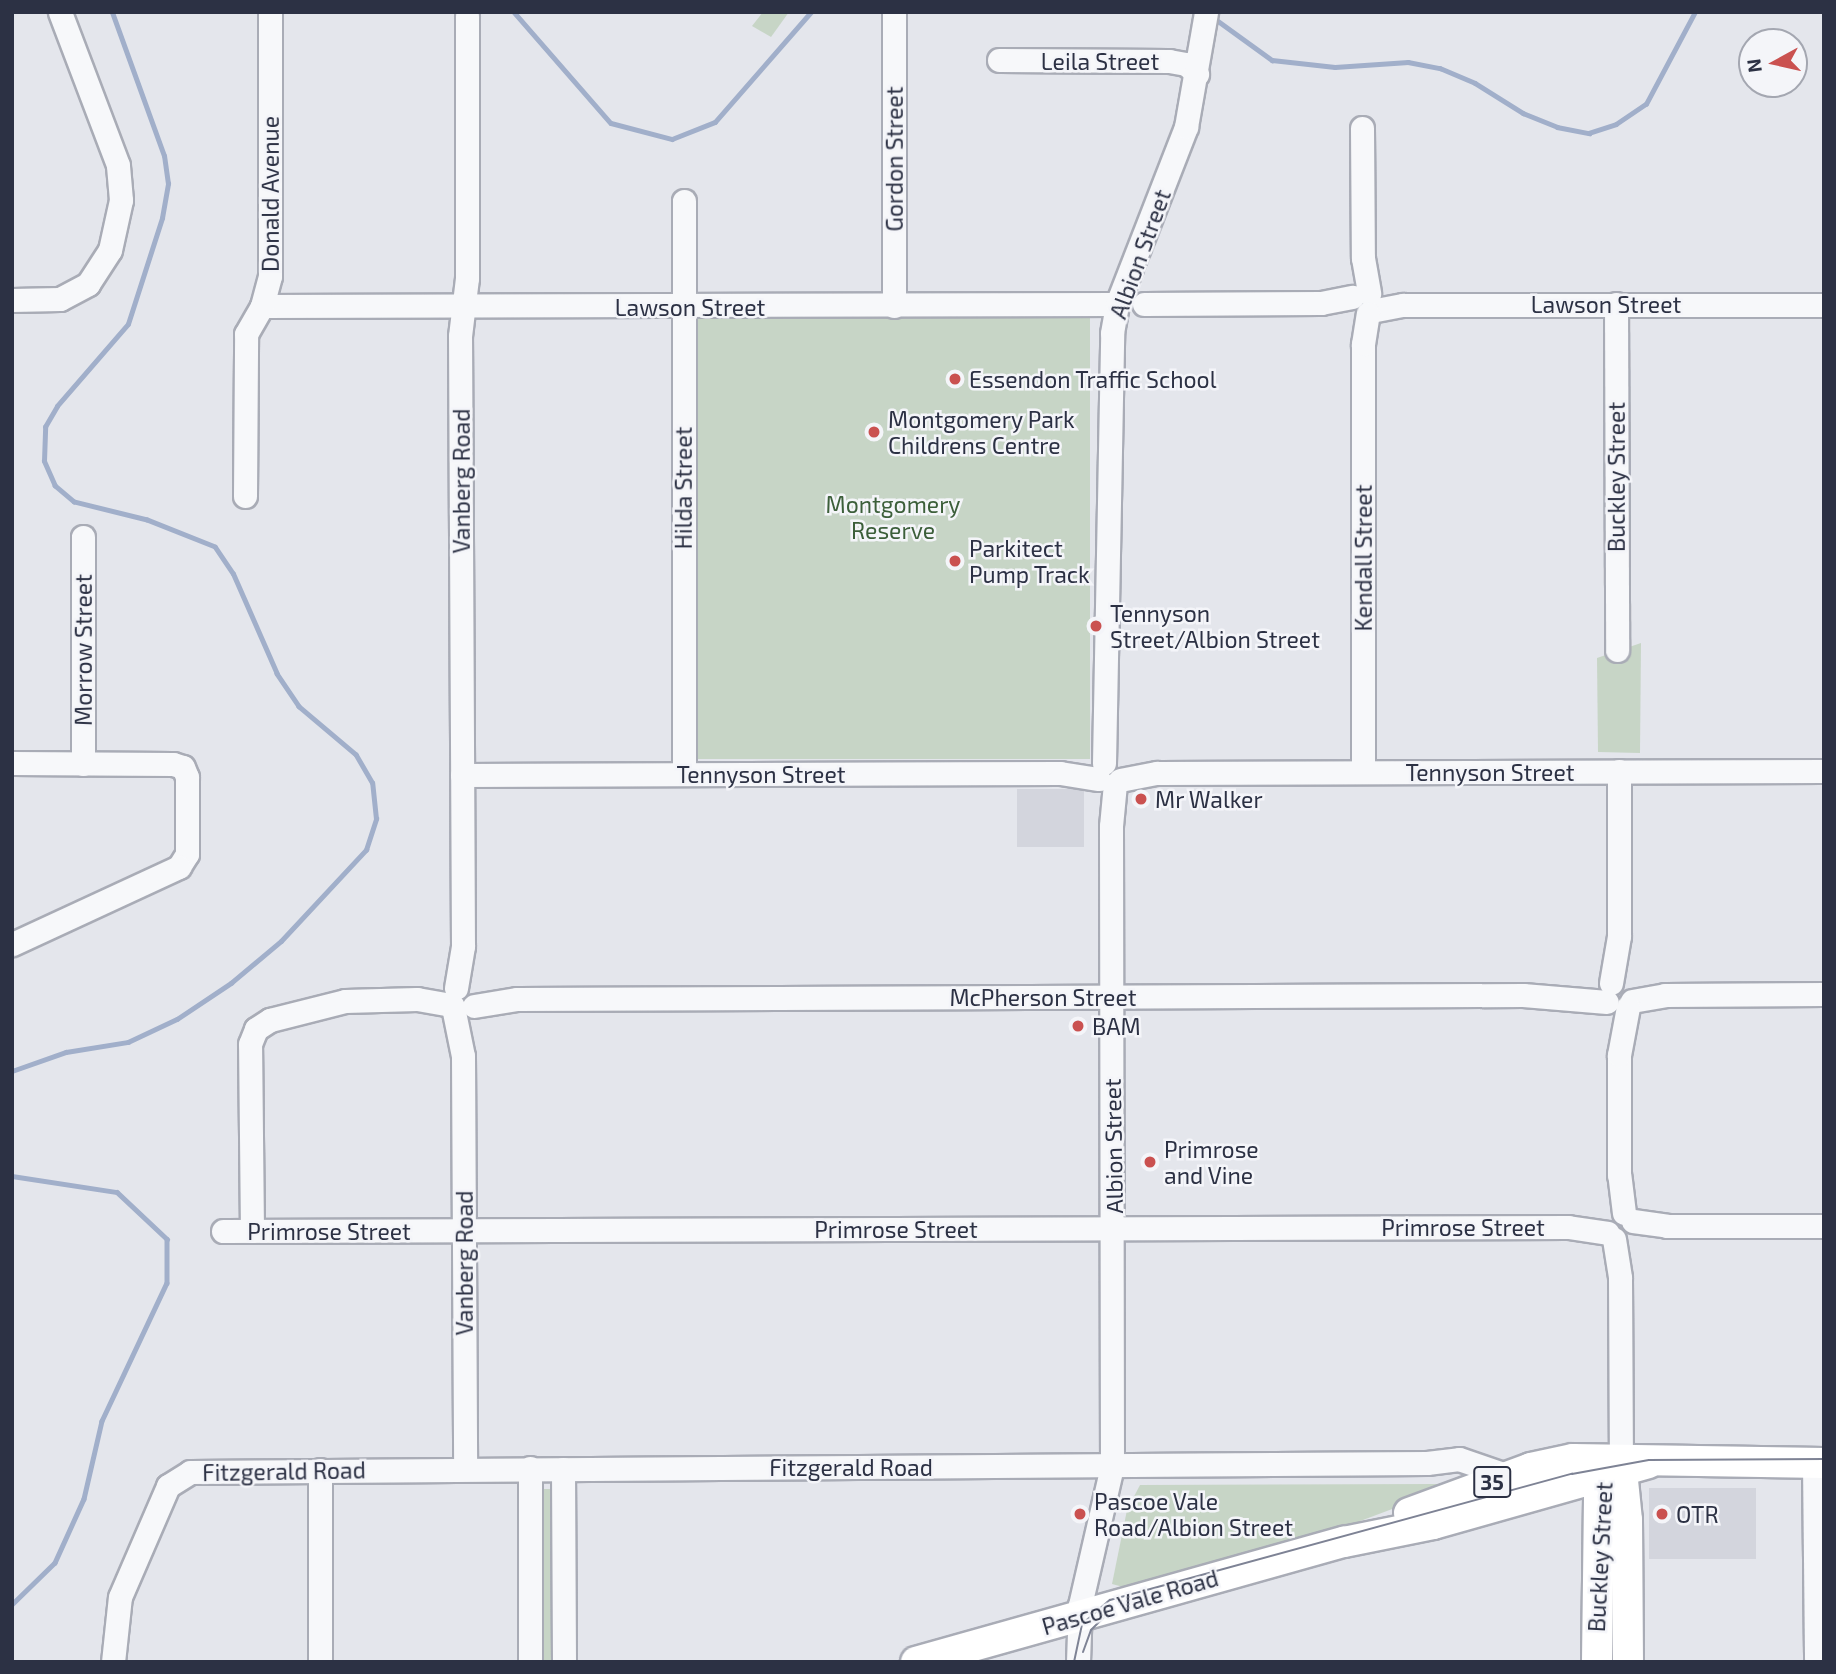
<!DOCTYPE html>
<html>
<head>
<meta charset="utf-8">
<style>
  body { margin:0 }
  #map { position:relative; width:1836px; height:1674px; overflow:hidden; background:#e4e6ec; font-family:"Exo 2",sans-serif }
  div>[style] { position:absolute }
  .built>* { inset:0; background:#d3d5dd; transform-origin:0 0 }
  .green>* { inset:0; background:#c7d5c6; transform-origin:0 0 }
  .stream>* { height:4.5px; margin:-2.25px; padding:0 2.25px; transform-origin:2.25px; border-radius:2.25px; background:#a1afca }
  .roads { filter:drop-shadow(2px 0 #a9acb6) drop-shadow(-2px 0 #a9acb6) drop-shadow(0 2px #a9acb6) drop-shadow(0 -2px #a9acb6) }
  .minor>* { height:23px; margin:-11.5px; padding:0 11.5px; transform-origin:11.5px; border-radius:11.5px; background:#f7f8fa }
  .major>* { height:30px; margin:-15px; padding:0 15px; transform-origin:15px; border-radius:15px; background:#fff }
  .tram>* { height:2px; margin:-1px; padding:0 1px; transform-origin:1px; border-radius:1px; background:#7e8395 }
  .dots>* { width:19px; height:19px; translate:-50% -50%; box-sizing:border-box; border:4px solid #f4f5f9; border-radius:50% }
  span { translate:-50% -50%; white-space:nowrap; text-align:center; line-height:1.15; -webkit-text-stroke:5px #f4f5f9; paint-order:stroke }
  .shield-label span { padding:2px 5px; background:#f4f5f9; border:2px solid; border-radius:5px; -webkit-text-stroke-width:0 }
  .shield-label { font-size:21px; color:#2c3144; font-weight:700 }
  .street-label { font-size:23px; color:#2c3144 }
  .poi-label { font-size:23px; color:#2c3144 }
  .left { translate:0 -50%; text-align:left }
  .park-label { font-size:23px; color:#3c5f3a }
  .frame { position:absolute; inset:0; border:14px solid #2c3144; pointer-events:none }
  .north { position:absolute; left:1738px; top:28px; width:70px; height:70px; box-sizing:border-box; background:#f4f5f9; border:2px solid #a4a7b1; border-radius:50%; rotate:262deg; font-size:19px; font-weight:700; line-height:28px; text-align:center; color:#2c3144 }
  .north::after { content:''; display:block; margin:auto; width:24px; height:32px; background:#ca5150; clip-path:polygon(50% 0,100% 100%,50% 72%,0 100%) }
</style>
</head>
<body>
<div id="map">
  <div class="built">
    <i style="left:1017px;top:789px;width:67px;height:58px"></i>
    <i style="left:1649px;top:1488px;width:107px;height:71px"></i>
  </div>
  <div class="green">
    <i style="clip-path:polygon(763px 12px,789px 12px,771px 37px,752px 26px)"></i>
    <i style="left:694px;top:318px;width:396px;height:441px"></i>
    <i style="clip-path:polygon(1641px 643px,1640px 753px,1598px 752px,1597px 658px)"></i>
    <i style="clip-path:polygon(1438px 1484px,1440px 1491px,1355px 1523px,1127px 1588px,1112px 1584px,1127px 1510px,1140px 1485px)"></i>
    <i style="left:538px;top:1489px;width:19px;height:173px"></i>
  </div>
  <div class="stream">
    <i style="left:514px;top:12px;width:147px;rotate:48.9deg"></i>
    <i style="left:611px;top:123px;width:63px;rotate:14.7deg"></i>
    <i style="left:672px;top:139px;width:46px;rotate:-21.6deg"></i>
    <i style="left:715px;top:122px;width:146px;rotate:-48.9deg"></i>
    <i style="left:1214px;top:18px;width:72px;rotate:35.9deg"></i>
    <i style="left:1272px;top:60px;width:63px;rotate:6.3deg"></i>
    <i style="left:1335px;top:67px;width:73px;rotate:-3.9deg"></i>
    <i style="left:1408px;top:62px;width:33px;rotate:11deg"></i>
    <i style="left:1440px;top:68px;width:38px;rotate:23deg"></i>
    <i style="left:1475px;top:83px;width:57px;rotate:32deg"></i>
    <i style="left:1523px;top:113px;width:37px;rotate:22deg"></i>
    <i style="left:1557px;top:127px;width:33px;rotate:11deg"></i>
    <i style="left:1589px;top:133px;width:28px;rotate:-18deg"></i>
    <i style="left:1616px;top:124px;width:36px;rotate:-34deg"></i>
    <i style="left:1646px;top:104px;width:104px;rotate:-62deg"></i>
    <i style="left:12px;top:1071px;width:57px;rotate:-19.4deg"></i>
    <i style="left:66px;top:1052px;width:63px;rotate:-9.2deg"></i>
    <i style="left:128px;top:1042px;width:54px;rotate:-25.1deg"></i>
    <i style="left:177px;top:1019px;width:65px;rotate:-33.7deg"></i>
    <i style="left:231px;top:983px;width:65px;rotate:-40deg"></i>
    <i style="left:281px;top:941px;width:125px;rotate:-47deg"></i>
    <i style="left:366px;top:850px;width:33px;rotate:-72deg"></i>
    <i style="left:376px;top:819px;width:36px;rotate:-96deg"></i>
    <i style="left:372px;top:783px;width:32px;rotate:-120deg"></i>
    <i style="left:356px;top:755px;width:75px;rotate:-139.9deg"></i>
    <i style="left:299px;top:707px;width:40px;rotate:-124deg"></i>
    <i style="left:277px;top:674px;width:109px;rotate:-113.7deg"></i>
    <i style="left:233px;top:574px;width:32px;rotate:-124deg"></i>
    <i style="left:215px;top:547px;width:73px;rotate:-158.3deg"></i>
    <i style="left:147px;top:520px;width:75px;rotate:-166.1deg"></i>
    <i style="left:74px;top:502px;width:25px;rotate:-140deg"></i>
    <i style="left:55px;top:486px;width:27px;rotate:-114deg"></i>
    <i style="left:44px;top:461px;width:34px;rotate:-88deg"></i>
    <i style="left:45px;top:427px;width:24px;rotate:-60deg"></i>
    <i style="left:57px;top:406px;width:108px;rotate:-49.1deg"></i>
    <i style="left:128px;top:324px;width:111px;rotate:-72.2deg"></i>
    <i style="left:162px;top:218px;width:35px;rotate:-80deg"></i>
    <i style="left:168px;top:184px;width:28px;rotate:-98deg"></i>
    <i style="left:164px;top:156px;width:153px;rotate:-109.9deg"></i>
    <i style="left:12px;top:1176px;width:106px;rotate:8.7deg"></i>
    <i style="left:117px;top:1192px;width:69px;rotate:43.2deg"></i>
    <i style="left:167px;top:1239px;width:44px;rotate:90deg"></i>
    <i style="left:167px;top:1283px;width:153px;rotate:115.2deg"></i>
    <i style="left:102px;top:1421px;width:80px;rotate:103deg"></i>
    <i style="left:84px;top:1499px;width:70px;rotate:114.4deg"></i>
    <i style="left:55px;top:1563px;width:60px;rotate:135.7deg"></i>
  </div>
  <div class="roads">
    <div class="minor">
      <i style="left:999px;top:60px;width:170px;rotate:0.3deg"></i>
      <i style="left:1169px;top:61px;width:17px;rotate:10deg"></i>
      <i style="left:1186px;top:64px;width:15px;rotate:42deg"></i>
      <i style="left:1362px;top:128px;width:130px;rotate:89.6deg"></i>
      <i style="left:1363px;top:258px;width:36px;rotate:80deg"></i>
      <i style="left:684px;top:201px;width:573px;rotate:90deg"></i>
      <i style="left:12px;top:300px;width:48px;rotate:-1.2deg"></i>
      <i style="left:60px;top:299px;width:32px;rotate:-28deg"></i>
      <i style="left:88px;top:284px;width:40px;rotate:-57.1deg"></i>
      <i style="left:110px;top:250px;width:51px;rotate:-77.6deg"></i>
      <i style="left:121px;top:200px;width:35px;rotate:-95deg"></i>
      <i style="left:118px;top:165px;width:164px;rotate:-110.8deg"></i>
      <i style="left:1144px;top:304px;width:177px;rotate:-0.3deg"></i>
      <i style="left:1321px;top:303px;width:32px;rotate:-11deg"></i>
      <i style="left:1616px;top:304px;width:346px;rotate:89.8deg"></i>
      <i style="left:262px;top:306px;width:855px;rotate:-0.13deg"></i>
      <i style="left:894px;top:306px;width:294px;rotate:-90deg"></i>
      <i style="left:1371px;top:311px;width:33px;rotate:-11deg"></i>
      <i style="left:1403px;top:305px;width:421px"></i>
      <i style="left:245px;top:496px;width:162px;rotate:-89.6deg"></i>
      <i style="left:246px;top:334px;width:32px;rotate:-60deg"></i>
      <i style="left:262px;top:306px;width:31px;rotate:-75deg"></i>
      <i style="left:270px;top:276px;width:264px;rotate:-90deg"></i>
      <i style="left:83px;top:537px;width:227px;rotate:90deg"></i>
      <i style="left:12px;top:763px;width:161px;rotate:0.4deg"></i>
      <i style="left:173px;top:764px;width:10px;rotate:17deg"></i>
      <i style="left:183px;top:767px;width:11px;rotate:68deg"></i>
      <i style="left:187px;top:777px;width:77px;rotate:90deg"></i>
      <i style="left:187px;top:854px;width:15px;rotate:122deg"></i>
      <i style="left:179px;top:867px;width:184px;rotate:155.2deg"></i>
      <i style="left:1104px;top:763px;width:430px;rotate:-88.9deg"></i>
      <i style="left:1112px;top:333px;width:29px;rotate:-80deg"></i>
      <i style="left:1117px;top:304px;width:190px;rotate:-68.7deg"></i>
      <i style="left:1186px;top:127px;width:117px;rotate:-80.1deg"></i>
      <i style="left:1363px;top:772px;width:428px;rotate:-90deg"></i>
      <i style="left:1363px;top:344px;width:31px;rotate:-81deg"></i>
      <i style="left:462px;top:775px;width:598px;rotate:-0.19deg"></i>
      <i style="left:1060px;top:773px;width:39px;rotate:9deg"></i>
      <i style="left:1120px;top:780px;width:38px;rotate:-11deg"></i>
      <i style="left:1157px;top:773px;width:667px;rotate:-0.17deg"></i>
      <i style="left:1611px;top:983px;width:48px;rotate:-80.3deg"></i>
      <i style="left:1619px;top:936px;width:165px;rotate:-90deg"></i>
      <i style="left:456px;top:988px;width:43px;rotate:-80.5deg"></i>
      <i style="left:463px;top:946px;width:610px;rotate:-90.28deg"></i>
      <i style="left:460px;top:336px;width:58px;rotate:-83.1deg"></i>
      <i style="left:467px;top:278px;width:262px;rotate:-90deg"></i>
      <i style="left:1632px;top:1001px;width:34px;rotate:-10deg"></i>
      <i style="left:1665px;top:995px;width:159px;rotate:-0.4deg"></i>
      <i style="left:474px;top:1006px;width:44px;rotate:-9.2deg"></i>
      <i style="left:517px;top:999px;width:1006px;rotate:-0.23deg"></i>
      <i style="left:1523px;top:995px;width:84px;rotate:4.8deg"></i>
      <i style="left:453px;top:1007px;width:50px;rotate:78.5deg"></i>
      <i style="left:463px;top:1056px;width:413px;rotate:89.7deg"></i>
      <i style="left:1624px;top:1213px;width:38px;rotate:-97deg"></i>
      <i style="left:1619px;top:1175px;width:120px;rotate:-90deg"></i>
      <i style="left:1619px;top:1055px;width:49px;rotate:-79.4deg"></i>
      <i style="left:1633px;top:1221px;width:34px;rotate:8deg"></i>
      <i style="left:1667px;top:1226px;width:157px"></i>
      <i style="left:223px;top:1231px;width:1345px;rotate:-0.17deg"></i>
      <i style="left:1568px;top:1227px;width:40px;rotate:8.5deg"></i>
      <i style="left:252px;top:1231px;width:187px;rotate:-90.6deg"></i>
      <i style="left:250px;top:1044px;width:16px;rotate:-68deg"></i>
      <i style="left:256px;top:1029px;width:17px;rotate:-33deg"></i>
      <i style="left:270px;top:1020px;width:77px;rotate:-14.2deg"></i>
      <i style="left:345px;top:1001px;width:72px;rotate:-1.6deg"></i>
      <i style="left:417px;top:999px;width:36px;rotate:10deg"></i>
      <i style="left:1614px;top:1239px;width:39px;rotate:81deg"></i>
      <i style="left:1620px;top:1278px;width:183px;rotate:89.7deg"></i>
      <i style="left:1814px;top:1463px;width:199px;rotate:89.4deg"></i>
      <i style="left:530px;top:1468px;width:194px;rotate:90deg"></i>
      <i style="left:563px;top:1469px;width:193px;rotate:89.7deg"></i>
      <i style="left:320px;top:1470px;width:192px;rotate:90deg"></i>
      <i style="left:113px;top:1662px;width:65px;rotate:-83.9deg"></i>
      <i style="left:120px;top:1597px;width:121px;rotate:-66.6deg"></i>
      <i style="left:168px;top:1486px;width:26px;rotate:-32deg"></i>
      <i style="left:190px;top:1472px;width:1237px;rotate:-0.42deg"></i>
      <i style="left:1427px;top:1463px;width:32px;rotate:-7deg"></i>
      <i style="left:1459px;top:1459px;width:53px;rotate:18.8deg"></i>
      <i style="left:1078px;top:1662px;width:57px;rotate:-88deg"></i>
      <i style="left:1080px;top:1605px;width:143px;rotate:-77deg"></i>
      <i style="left:1112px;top:1466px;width:640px;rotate:-90.09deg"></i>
      <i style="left:1111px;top:826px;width:42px;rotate:-84.6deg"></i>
    </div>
    <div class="major">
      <i style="left:1409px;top:1513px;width:130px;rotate:-20.2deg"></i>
      <i style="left:1531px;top:1468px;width:43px;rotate:-12.1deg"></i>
      <i style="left:1573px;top:1459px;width:251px;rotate:0.9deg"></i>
      <i style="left:916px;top:1662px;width:445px;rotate:-15.7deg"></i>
      <i style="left:1344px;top:1542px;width:91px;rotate:-11.4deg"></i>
      <i style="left:1433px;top:1524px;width:224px;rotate:-15.8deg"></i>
      <i style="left:1597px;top:1662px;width:168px;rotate:-89.3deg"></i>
      <i style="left:1599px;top:1494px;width:25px;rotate:-76deg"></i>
      <i style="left:1605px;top:1470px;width:18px;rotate:-29deg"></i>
      <i style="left:1621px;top:1461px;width:59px;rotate:84.2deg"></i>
      <i style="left:1627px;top:1520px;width:142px;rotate:89.6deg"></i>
    </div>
  </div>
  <div class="tram">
    <i style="left:1083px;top:1652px;width:23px;rotate:-70deg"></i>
    <i style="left:1091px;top:1630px;width:28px;rotate:-45deg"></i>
    <i style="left:1074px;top:1662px;width:39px;rotate:-78deg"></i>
    <i style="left:1082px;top:1624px;width:37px;rotate:-41deg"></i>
    <i style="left:1110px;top:1600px;width:479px;rotate:-15.3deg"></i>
    <i style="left:1572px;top:1474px;width:78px;rotate:-10.3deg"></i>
    <i style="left:1649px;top:1460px;width:175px;rotate:-0.3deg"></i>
  </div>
  <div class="dots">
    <i style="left:955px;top:379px;background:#ca5150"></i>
    <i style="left:874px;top:432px;background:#ca5150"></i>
    <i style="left:955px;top:561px;background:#ca5150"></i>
    <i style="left:1096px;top:626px;background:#ca5150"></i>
    <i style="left:1141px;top:799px;background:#ca5150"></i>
    <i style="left:1078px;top:1026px;background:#ca5150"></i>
    <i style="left:1150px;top:1162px;background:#ca5150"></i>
    <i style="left:1080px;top:1514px;background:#ca5150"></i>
    <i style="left:1662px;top:1514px;background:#ca5150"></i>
  </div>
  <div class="shield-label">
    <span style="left:1492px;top:1482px">35</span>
  </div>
  <div class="street-label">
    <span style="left:1100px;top:61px">Leila Street</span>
    <span style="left:894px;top:159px;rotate:-90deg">Gordon Street</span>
    <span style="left:270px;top:194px;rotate:-90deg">Donald Avenue</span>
    <span style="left:1140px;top:254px;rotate:-70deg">Albion Street</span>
    <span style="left:1606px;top:304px">Lawson Street</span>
    <span style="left:690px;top:307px">Lawson Street</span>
    <span style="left:1616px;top:477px;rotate:-90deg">Buckley Street</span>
    <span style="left:461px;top:481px;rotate:-90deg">Vanberg Road</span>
    <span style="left:683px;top:488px;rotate:-90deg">Hilda Street</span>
    <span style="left:1363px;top:558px;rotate:-90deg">Kendall Street</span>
    <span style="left:83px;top:650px;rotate:-90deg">Morrow Street</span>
    <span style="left:1490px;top:772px">Tennyson Street</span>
    <span style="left:761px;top:774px">Tennyson Street</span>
    <span style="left:1043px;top:997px">McPherson Street</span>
    <span style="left:1113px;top:1146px;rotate:-91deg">Albion Street</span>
    <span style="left:1463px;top:1227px">Primrose Street</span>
    <span style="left:896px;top:1229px">Primrose Street</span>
    <span style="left:329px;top:1231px">Primrose Street</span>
    <span style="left:464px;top:1263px;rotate:-90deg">Vanberg Road</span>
    <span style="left:851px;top:1467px">Fitzgerald Road</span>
    <span style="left:284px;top:1471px;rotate:-1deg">Fitzgerald Road</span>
    <span style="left:1600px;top:1557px;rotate:-87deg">Buckley Street</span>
    <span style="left:1130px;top:1602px;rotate:-16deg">Pascoe Vale Road</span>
  </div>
  <div class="poi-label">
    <span class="left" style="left:969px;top:379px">Essendon Traffic School</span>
    <span class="left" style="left:888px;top:432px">Montgomery Park<br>Childrens Centre</span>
    <span class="left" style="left:969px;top:561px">Parkitect<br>Pump Track</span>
    <span class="left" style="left:1110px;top:626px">Tennyson<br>Street/Albion Street</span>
    <span class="left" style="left:1155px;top:799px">Mr Walker</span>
    <span class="left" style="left:1092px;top:1026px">BAM</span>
    <span class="left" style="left:1164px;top:1162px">Primrose<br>and Vine</span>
    <span class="left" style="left:1094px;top:1514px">Pascoe Vale<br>Road/Albion Street</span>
    <span class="left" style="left:1676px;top:1514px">OTR</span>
  </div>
  <div class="park-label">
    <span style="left:893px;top:517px">Montgomery<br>Reserve</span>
  </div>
  <div class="frame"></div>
  <div class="north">N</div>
</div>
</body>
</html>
